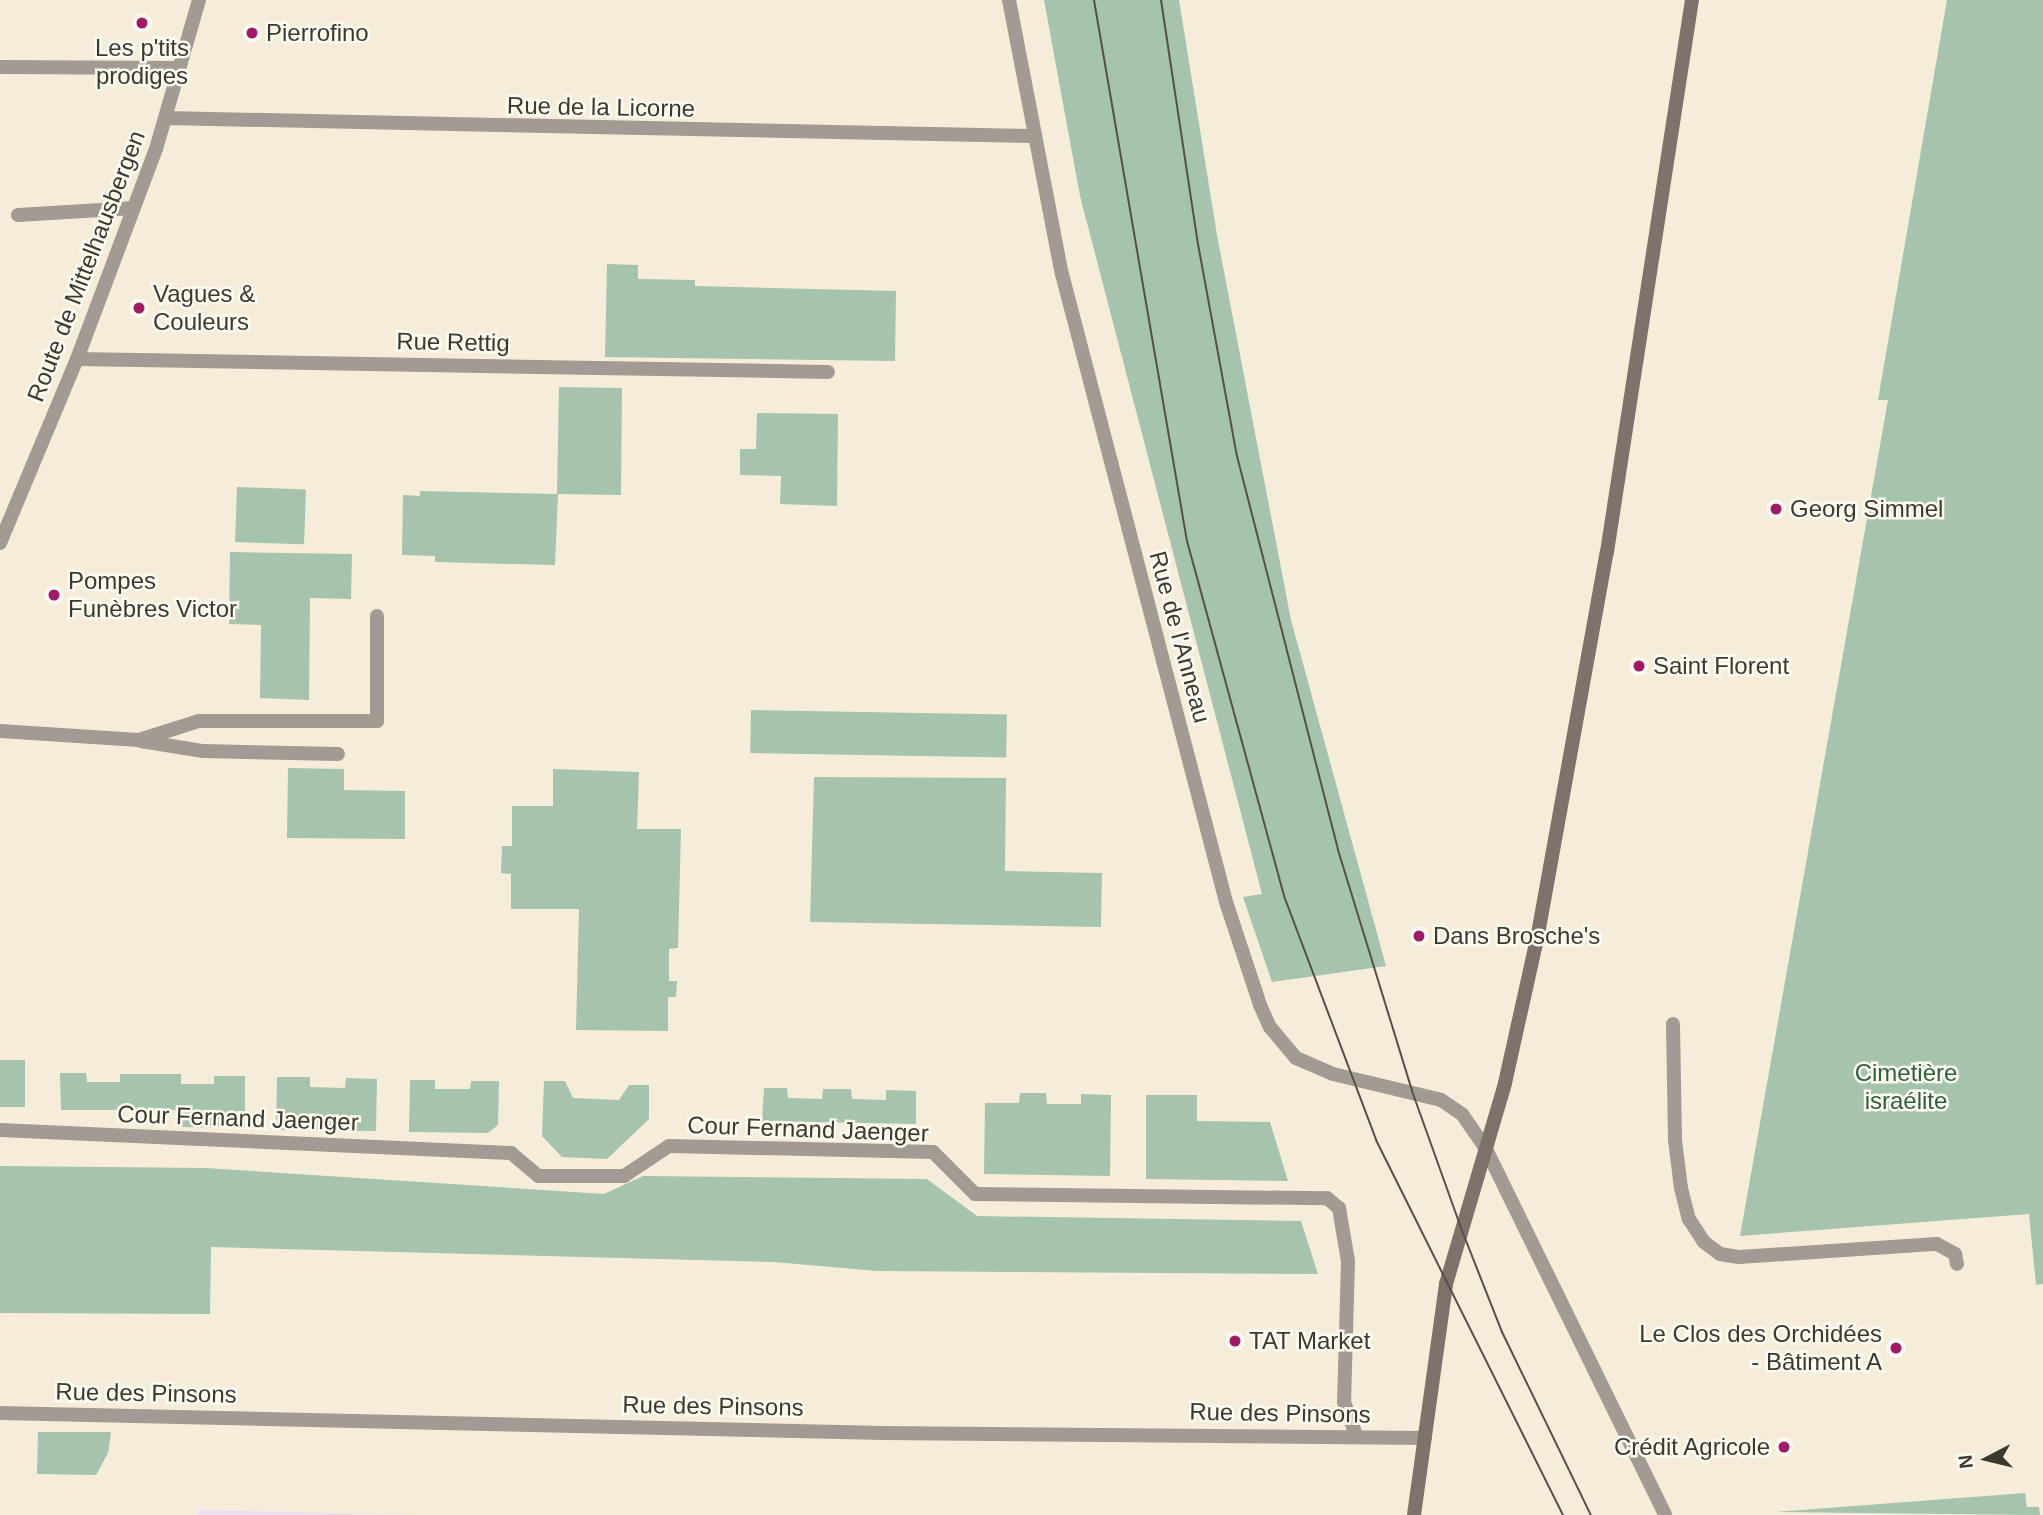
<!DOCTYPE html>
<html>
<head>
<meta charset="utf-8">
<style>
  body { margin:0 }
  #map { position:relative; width:2043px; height:1515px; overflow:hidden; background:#f5edd9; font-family:Arial,sans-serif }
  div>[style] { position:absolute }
  .education>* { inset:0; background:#eadff3 }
  .green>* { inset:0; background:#a5c3ad; transform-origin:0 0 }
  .service>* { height:14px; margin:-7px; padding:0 7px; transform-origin:7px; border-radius:7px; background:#a29b94 }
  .pedestrian>* { height:14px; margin:-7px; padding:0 7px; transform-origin:7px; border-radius:7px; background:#a29b94 }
  .minor>* { height:14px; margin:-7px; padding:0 7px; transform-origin:7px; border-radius:7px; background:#a29b94 }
  .tertiary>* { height:14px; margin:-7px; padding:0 7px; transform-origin:7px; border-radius:7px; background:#a29b94 }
  .secondary>* { height:14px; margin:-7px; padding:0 7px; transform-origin:7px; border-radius:7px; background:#7d736a }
  .tram>* { height:2px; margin:-1px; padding:0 1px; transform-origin:1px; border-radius:1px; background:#555148 }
  .dots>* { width:19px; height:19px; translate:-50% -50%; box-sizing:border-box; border:4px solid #fefbf3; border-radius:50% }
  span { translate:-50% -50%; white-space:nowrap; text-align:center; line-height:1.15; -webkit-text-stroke:5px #fefbf3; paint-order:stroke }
  .poi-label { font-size:24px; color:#3c3931 }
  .left { translate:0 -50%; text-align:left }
  .right { translate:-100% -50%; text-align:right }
  .street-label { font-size:24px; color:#3c3931 }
  .park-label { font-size:24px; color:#2d603f }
  .north { position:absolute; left:1952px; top:1424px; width:70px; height:70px; -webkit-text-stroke:5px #fefbf3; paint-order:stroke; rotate:263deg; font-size:19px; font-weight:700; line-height:28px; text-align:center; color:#3c3931 }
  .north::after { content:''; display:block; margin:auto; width:24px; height:32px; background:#3c3931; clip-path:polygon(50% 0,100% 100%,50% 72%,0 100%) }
</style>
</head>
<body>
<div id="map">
  <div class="education">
    <i style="clip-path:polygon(198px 1510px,243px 1511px,416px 1515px,198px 1515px)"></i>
  </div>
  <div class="green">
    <i style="clip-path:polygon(1044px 0,1179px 0,1217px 235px,1291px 620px,1386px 966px,1272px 982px,1243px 897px,1262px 894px,1080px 196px)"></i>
    <i style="clip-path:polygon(1947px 0,2043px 0,2043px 1284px,2036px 1285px,2029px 1214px,1740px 1236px,1888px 400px,1878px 400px)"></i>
    <i style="clip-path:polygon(607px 264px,638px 265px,638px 279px,695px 280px,695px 286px,896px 291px,895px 361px,605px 357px)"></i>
    <i style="clip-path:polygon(559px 387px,622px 388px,621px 495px,558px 494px,555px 565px,435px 562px,435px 556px,402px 555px,403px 495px,420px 496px,420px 491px,557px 494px)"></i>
    <i style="clip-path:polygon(757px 413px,838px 414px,837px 506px,780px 504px,781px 476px,740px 475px,740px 449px,756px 449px)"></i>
    <i style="left:237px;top:487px;width:69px;height:55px;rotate:2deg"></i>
    <i style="clip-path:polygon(230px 552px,352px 554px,351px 599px,310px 598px,309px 700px,260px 698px,261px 625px,229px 624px)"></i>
    <i style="left:751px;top:710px;width:256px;height:43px;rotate:1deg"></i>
    <i style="clip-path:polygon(288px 768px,344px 769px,344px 790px,405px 791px,405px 839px,287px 838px)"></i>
    <i style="clip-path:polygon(553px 769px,639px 772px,637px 829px,681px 829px,678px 948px,669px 949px,669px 981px,677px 981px,676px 997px,668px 997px,668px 1031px,576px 1030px,579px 909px,511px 909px,511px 874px,501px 873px,502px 846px,512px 846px,512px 806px,553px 806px)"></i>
    <i style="clip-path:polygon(814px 777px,1006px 778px,1005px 871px,1102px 873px,1101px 927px,810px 922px)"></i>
    <i style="left:0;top:1060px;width:25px;height:47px"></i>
    <i style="clip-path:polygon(60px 1073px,86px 1073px,87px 1082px,120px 1082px,120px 1074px,181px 1074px,181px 1084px,214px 1084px,214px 1076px,245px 1076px,245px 1128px,180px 1127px,180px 1110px,61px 1110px)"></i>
    <i style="clip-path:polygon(277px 1077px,310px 1077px,310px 1087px,345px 1088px,346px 1078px,377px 1079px,376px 1131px,276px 1130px)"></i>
    <i style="clip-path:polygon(410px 1080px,435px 1080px,435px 1089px,470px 1089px,471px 1081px,499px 1081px,498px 1125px,488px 1133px,409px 1132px)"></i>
    <i style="clip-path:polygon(544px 1081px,565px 1081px,573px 1098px,619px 1100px,629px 1085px,649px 1085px,649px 1119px,607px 1159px,562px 1157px,542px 1136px)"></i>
    <i style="clip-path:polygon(764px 1088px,787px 1088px,788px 1098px,822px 1099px,823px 1089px,851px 1089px,852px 1099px,886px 1100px,886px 1090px,916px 1091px,916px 1124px,762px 1121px)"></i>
    <i style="clip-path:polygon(1020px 1093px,1046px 1093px,1047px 1104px,1081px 1104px,1081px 1094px,1111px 1095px,1110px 1176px,984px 1174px,985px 1103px,1019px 1103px)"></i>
    <i style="clip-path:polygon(1146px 1095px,1197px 1095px,1197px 1121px,1270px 1122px,1288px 1181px,1146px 1179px)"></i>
    <i style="clip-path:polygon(0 1166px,206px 1168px,604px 1194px,643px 1176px,927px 1179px,977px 1216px,1301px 1221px,1318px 1274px,877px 1271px,774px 1262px,211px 1247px,210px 1314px,0 1313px)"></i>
    <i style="clip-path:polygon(38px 1432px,111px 1432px,108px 1453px,96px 1475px,37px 1474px)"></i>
    <i style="clip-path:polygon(2025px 1493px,2027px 1507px,2039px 1507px,2040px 1515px,1776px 1512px)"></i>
  </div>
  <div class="service">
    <i style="left:18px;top:215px;width:116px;rotate:-3.5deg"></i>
    <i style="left:77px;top:359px;width:751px;rotate:0.99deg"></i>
    <i style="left:0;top:731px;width:139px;rotate:3.7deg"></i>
    <i style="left:139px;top:740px;width:63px;rotate:-17.6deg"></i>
    <i style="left:199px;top:721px;width:178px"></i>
    <i style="left:377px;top:721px;width:105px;rotate:-90deg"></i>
    <i style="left:141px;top:741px;width:63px;rotate:9.2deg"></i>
    <i style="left:203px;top:751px;width:135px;rotate:1.3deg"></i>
    <i style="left:1673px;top:1024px;width:116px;rotate:89deg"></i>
    <i style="left:1675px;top:1140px;width:48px;rotate:82.9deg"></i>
    <i style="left:1681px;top:1188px;width:32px;rotate:76deg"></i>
    <i style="left:1689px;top:1219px;width:27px;rotate:57deg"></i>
    <i style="left:1704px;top:1242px;width:20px;rotate:37deg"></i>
    <i style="left:1720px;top:1254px;width:19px;rotate:9deg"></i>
    <i style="left:1739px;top:1257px;width:198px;rotate:-3.8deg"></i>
    <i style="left:1937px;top:1244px;width:21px;rotate:29deg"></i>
    <i style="left:1955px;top:1254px;width:10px;rotate:79deg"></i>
  </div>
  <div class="pedestrian">
    <i style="left:0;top:1130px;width:512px;rotate:2.58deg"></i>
    <i style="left:511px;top:1153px;width:35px;rotate:40deg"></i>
    <i style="left:538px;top:1176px;width:86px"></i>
    <i style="left:624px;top:1176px;width:54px;rotate:-33.7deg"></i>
    <i style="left:669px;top:1146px;width:264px;rotate:1.3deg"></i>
    <i style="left:933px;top:1152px;width:59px;rotate:45deg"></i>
    <i style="left:975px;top:1194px;width:352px;rotate:0.7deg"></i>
    <i style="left:1327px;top:1198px;width:16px;rotate:40deg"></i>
    <i style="left:1339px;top:1208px;width:54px;rotate:80.4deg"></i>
    <i style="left:1348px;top:1261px;width:141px;rotate:91.6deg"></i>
    <i style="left:1344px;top:1402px;width:35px;rotate:70deg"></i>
  </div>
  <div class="minor">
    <i style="left:1009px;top:0;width:279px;rotate:79.1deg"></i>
    <i style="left:1062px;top:274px;width:649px;rotate:75.36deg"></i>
    <i style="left:1226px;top:902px;width:108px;rotate:71.7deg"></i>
    <i style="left:1260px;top:1005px;width:24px;rotate:66deg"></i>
    <i style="left:1270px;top:1027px;width:40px;rotate:50deg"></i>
    <i style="left:1296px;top:1058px;width:40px;rotate:23.4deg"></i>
    <i style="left:1333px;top:1074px;width:111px;rotate:13.5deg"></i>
    <i style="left:1441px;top:1100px;width:25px;rotate:34deg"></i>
    <i style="left:1462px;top:1114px;width:42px;rotate:55.6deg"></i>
    <i style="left:0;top:67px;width:176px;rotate:0.3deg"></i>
    <i style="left:165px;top:118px;width:870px;rotate:1.19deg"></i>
    <i style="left:0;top:1413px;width:883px;rotate:1.3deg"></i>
    <i style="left:883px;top:1433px;width:542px;rotate:0.53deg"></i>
  </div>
  <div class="tertiary">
    <i style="left:0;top:543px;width:199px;rotate:-67.3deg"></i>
    <i style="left:77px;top:359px;width:224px;rotate:-69.4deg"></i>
    <i style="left:156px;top:149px;width:155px;rotate:-73.9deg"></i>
    <i style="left:1486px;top:1149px;width:407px;rotate:63.9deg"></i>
  </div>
  <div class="secondary">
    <i style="left:1414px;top:1515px;width:233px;rotate:-82.1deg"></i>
    <i style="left:1446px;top:1284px;width:209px;rotate:-73.6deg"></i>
    <i style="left:1505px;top:1083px;width:153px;rotate:-77.5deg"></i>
    <i style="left:1538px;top:934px;width:388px;rotate:-79.8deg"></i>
    <i style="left:1607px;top:552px;width:559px;rotate:-81.25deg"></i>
  </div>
  <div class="tram">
    <i style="left:1094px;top:0;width:549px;rotate:80.25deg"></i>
    <i style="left:1187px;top:541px;width:368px;rotate:74.7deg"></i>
    <i style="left:1284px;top:896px;width:261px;rotate:69.3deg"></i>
    <i style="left:1376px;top:1140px;width:419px;rotate:63.5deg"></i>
    <i style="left:1161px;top:0;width:247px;rotate:81.4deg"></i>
    <i style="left:1198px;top:244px;width:216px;rotate:79.6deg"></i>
    <i style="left:1237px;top:456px;width:407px;rotate:75.6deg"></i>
    <i style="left:1338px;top:850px;width:252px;rotate:72.9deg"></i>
    <i style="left:1412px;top:1091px;width:145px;rotate:70.3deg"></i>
    <i style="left:1461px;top:1228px;width:112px;rotate:68.5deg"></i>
    <i style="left:1502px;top:1332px;width:203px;rotate:64.1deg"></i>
  </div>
  <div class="dots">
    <i style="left:142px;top:23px;background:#a11a67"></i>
    <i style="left:252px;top:33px;background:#a11a67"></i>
    <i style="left:139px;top:308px;background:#a11a67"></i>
    <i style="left:1776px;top:509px;background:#a11a67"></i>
    <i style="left:54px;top:595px;background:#a11a67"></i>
    <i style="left:1639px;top:666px;background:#a11a67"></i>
    <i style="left:1419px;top:936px;background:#a11a67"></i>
    <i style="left:1235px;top:1341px;background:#a11a67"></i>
    <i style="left:1896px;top:1348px;background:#a11a67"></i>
    <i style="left:1784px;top:1447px;background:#a11a67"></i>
  </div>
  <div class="poi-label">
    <span class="left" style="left:266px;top:33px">Pierrofino</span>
    <span style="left:142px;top:62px">Les p'tits<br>prodiges</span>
    <span class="left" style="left:153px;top:308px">Vagues &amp;<br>Couleurs</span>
    <span class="left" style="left:1790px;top:509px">Georg Simmel</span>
    <span class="left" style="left:68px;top:595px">Pompes<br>Funèbres Victor</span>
    <span class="left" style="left:1653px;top:666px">Saint Florent</span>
    <span class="left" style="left:1433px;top:936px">Dans Brosche's</span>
    <span class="right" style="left:1882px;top:1348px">Le Clos des Orchidées<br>- Bâtiment A</span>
    <span class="left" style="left:1249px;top:1341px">TAT Market</span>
    <span class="right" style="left:1770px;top:1447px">Crédit Agricole</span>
  </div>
  <div class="street-label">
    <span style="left:601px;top:107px;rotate:1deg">Rue de la Licorne</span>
    <span style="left:86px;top:266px;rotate:-69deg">Route de Mittelhausbergen</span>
    <span style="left:453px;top:342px;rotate:1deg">Rue Rettig</span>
    <span style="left:1180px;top:637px;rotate:75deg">Rue de l'Anneau</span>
    <span style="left:238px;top:1118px;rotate:2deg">Cour Fernand Jaenger</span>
    <span style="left:808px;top:1129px;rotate:2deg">Cour Fernand Jaenger</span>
    <span style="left:146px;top:1393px;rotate:1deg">Rue des Pinsons</span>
    <span style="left:713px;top:1406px;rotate:1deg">Rue des Pinsons</span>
    <span style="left:1280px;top:1413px;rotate:1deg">Rue des Pinsons</span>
  </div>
  <div class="park-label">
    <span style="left:1906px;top:1087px">Cimetière<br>israélite</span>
  </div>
  <div class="north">N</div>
</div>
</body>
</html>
